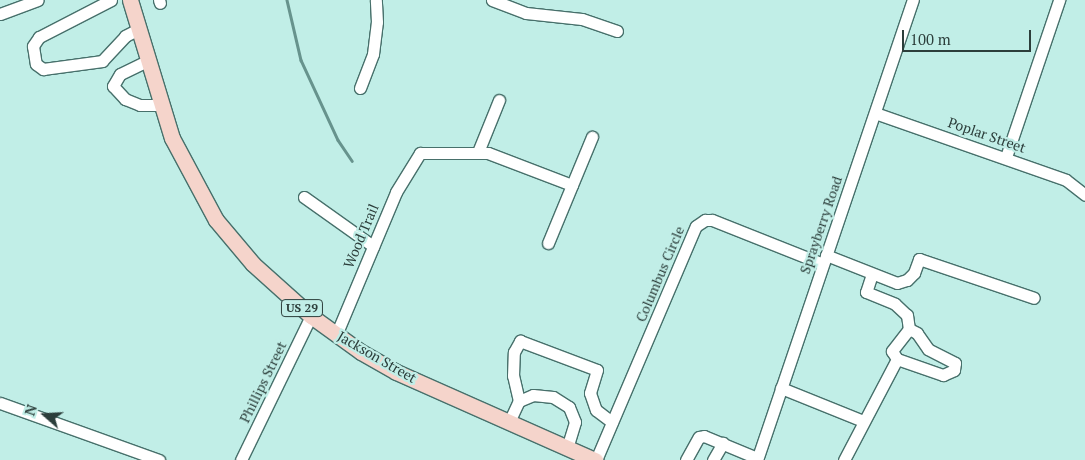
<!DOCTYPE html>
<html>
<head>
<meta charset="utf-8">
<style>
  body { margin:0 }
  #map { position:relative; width:1085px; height:460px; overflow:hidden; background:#c1eee7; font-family:"PT Serif",serif }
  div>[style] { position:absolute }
  .stream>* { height:2.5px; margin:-1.25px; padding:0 1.25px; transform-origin:1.25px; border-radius:1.25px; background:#67938d }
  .roads { filter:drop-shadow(1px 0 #47706b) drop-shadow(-1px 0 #47706b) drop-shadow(0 1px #47706b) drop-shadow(0 -1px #47706b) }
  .minor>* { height:11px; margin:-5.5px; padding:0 5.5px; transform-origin:5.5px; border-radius:5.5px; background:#fff }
  .major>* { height:15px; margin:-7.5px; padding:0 7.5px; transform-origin:7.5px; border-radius:7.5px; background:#f5d4cb }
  span { translate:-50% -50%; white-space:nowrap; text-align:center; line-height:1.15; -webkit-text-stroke:4.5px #c1eee7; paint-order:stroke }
  .shield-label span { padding:1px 4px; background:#c1eee7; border:1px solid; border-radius:4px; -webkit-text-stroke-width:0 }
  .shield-label { font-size:12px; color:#2c3e3b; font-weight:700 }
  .street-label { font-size:14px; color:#2c3e3b }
  .north { position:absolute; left:20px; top:390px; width:50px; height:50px; -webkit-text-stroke:4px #c1eee7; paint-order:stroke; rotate:289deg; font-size:14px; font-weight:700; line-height:20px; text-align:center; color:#2c3e3b }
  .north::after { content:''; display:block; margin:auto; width:18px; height:22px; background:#2c3e3b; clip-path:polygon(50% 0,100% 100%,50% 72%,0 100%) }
  .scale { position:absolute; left:902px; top:30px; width:129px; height:22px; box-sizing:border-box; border:2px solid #2c3e3b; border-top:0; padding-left:6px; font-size:15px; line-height:18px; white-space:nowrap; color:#2c3e3b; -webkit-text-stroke:4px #c1eee7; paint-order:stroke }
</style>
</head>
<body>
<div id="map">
  <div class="stream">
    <i style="left:287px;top:0;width:62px;rotate:76.9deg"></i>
    <i style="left:301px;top:60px;width:88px;rotate:65.2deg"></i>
    <i style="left:338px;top:140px;width:25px;rotate:56deg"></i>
  </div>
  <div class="roads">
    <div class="minor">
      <i style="left:111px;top:0;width:81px;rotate:152.8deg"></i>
      <i style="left:39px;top:37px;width:11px;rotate:124deg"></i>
      <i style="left:33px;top:46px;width:18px;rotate:81deg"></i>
      <i style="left:36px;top:64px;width:9px;rotate:36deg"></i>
      <i style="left:43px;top:69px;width:60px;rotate:-7.7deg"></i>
      <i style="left:102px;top:61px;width:34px;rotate:-47deg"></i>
      <i style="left:125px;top:36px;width:16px;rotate:-27deg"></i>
      <i style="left:159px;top:0;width:3px;rotate:72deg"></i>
      <i style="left:492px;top:0;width:36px;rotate:21deg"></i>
      <i style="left:526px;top:13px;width:56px;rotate:6.1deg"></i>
      <i style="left:582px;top:19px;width:37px;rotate:19deg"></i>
      <i style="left:0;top:14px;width:40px;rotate:-20.2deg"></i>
      <i style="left:149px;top:60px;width:32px;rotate:154deg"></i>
      <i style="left:120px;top:74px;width:14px;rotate:120deg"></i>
      <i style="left:113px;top:86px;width:18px;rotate:47deg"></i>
      <i style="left:125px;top:99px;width:16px;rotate:22deg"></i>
      <i style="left:140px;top:105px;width:21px"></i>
      <i style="left:360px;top:88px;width:36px;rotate:-69deg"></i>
      <i style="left:373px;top:54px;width:32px;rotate:-83deg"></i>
      <i style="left:377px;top:22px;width:22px;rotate:-93deg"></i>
      <i style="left:875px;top:113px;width:202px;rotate:19.3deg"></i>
      <i style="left:1066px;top:180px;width:24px;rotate:38deg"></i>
      <i style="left:478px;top:152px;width:56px;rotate:-68deg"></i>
      <i style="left:1006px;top:157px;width:166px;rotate:-71.3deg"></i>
      <i style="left:304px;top:197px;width:85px;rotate:35.4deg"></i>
      <i style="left:548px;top:243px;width:115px;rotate:-67.5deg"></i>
      <i style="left:826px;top:255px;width:76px;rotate:21.5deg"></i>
      <i style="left:897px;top:283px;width:10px;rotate:-17deg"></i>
      <i style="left:907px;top:280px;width:10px;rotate:-45deg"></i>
      <i style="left:914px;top:273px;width:15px;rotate:-70deg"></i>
      <i style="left:919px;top:259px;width:121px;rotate:18.7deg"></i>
      <i style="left:872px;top:274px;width:19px;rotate:108deg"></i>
      <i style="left:866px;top:292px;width:31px;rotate:22deg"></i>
      <i style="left:895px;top:304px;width:16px;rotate:43deg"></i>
      <i style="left:907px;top:315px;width:14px;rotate:82deg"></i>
      <i style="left:909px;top:329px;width:28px;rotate:128deg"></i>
      <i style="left:892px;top:351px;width:9px;rotate:58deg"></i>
      <i style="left:336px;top:335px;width:155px;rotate:-67.2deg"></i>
      <i style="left:396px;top:192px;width:46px;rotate:-58.4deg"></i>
      <i style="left:420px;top:153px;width:68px"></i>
      <i style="left:488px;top:153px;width:90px;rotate:20.9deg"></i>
      <i style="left:781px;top:388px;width:88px;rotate:21.9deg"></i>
      <i style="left:519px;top:401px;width:15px;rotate:-23deg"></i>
      <i style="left:533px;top:395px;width:20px;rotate:6deg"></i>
      <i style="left:553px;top:397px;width:19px;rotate:32deg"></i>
      <i style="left:569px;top:407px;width:16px;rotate:68deg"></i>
      <i style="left:575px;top:422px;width:27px;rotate:107deg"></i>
      <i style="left:0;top:403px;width:169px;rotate:19.7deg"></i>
      <i style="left:509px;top:422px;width:23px;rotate:-65deg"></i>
      <i style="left:519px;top:401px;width:26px;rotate:-103deg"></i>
      <i style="left:513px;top:376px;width:24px;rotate:-88deg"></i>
      <i style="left:514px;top:352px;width:13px;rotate:-61deg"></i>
      <i style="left:520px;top:341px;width:82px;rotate:20.6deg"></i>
      <i style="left:597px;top:370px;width:24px;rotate:107deg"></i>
      <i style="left:590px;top:393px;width:18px;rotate:71deg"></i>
      <i style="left:596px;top:410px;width:20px;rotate:37deg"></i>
      <i style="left:241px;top:460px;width:160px;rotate:-64.1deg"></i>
      <i style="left:596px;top:460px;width:254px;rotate:-66.9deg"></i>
      <i style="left:696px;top:226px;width:11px;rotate:-34deg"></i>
      <i style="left:705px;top:220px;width:7px"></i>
      <i style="left:712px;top:220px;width:119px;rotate:21.6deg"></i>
      <i style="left:686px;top:460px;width:26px;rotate:-61deg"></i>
      <i style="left:699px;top:437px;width:5px;rotate:-11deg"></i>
      <i style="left:704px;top:436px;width:57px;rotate:22.5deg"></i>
      <i style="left:713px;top:460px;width:20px;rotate:-60deg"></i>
      <i style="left:757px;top:460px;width:486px;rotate:-71.3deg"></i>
      <i style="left:844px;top:460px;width:114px;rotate:-62.3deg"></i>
      <i style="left:897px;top:359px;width:49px;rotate:19.2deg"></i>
      <i style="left:943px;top:375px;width:12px;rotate:-24deg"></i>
      <i style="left:954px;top:370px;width:7px;rotate:-82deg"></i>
      <i style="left:955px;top:363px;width:30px;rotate:-153deg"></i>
      <i style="left:928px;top:349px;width:19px;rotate:-125deg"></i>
      <i style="left:917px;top:333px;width:9px;rotate:-153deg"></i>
    </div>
    <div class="major">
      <i style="left:130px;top:0;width:144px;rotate:73.1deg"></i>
      <i style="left:172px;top:138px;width:93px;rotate:61.8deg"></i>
      <i style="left:216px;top:220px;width:57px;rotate:49.9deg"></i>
      <i style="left:253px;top:264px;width:78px;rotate:41.9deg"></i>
      <i style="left:311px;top:316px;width:62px;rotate:35.8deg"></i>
      <i style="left:361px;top:352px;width:40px;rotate:29.7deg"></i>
      <i style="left:396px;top:372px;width:218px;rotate:23.9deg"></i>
    </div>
  </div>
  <div class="shield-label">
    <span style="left:302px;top:308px">US 29</span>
  </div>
  <div class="street-label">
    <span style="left:987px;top:135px;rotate:19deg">Poplar Street</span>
    <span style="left:821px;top:225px;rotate:-71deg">Sprayberry Road</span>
    <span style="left:361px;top:236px;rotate:-67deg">Wood Trail</span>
    <span style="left:660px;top:274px;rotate:-67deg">Columbus Circle</span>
    <span style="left:377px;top:357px;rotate:30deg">Jackson Street</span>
    <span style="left:263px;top:382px;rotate:-64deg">Phillips Street</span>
  </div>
  <div class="north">N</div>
  <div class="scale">100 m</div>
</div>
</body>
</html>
